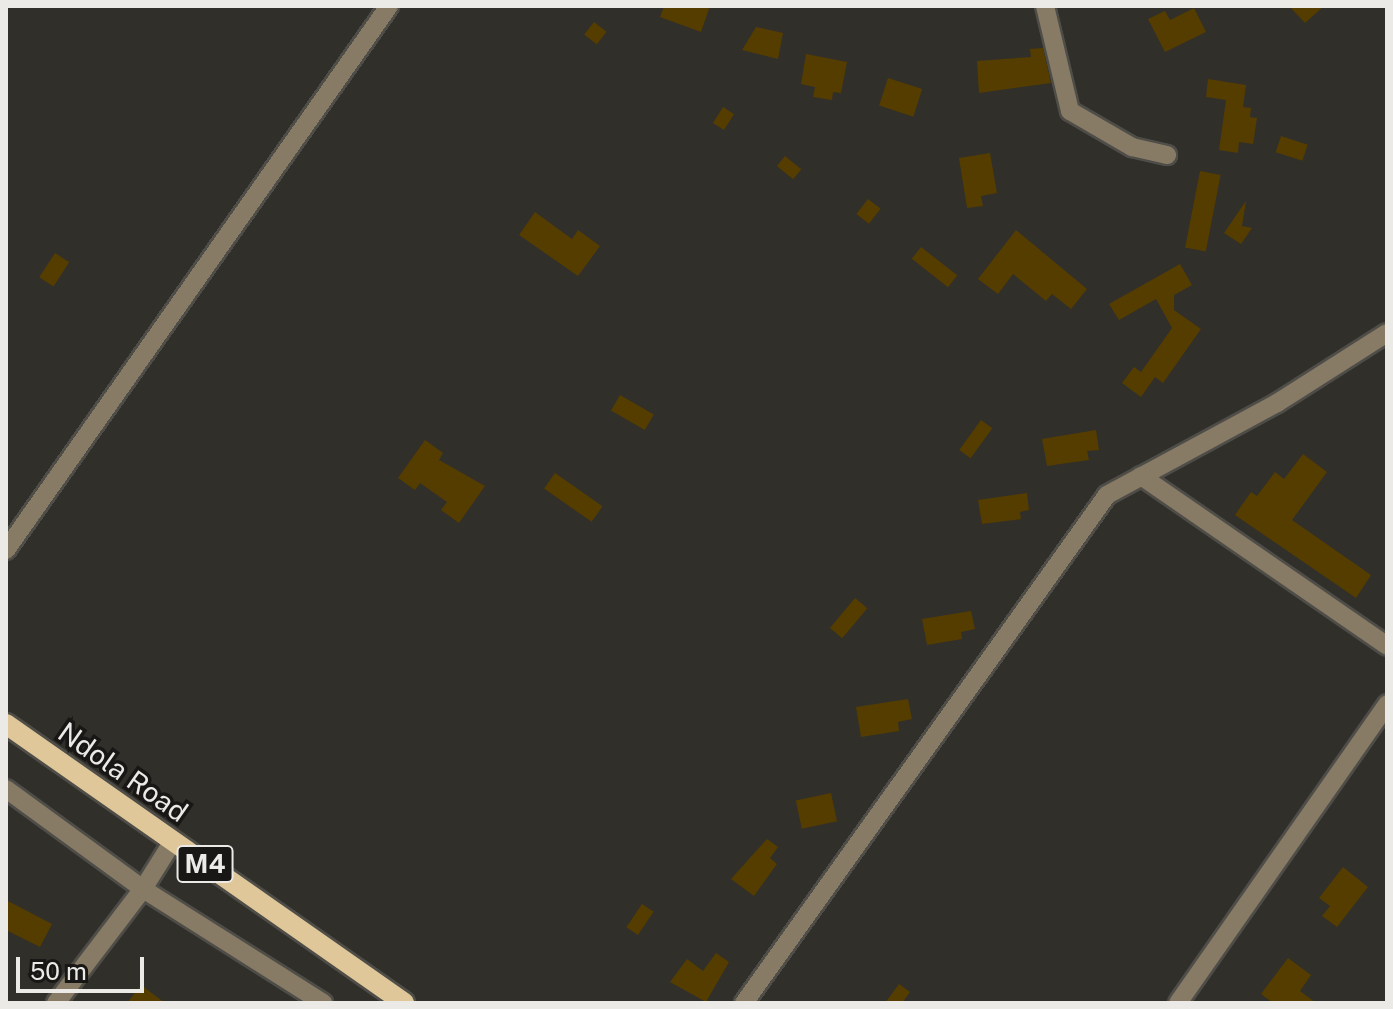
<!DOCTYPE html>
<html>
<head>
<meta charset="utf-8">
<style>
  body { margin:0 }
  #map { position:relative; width:1393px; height:1009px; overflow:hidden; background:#312f2a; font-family:"Public Sans",sans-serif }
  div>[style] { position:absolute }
  .building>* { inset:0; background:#553d00; transform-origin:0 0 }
  .roads { filter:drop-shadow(2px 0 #4f4d48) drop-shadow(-2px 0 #4f4d48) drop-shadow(0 2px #4f4d48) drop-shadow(0 -2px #4f4d48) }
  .minor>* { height:18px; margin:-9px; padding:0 9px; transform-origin:9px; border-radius:9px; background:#877b65 }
  .major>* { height:20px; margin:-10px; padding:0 10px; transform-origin:10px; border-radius:10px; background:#dfc799 }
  span { translate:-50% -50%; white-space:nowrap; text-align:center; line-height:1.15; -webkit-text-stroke:7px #181715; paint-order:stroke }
  .shield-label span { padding:2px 6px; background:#181715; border:2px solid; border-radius:6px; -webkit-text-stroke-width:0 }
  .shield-label { font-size:26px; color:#ebeae7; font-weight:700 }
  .street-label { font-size:28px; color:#ebeae7 }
  .frame { position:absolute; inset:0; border:8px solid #ebeae7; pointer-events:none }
  .scale { position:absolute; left:16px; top:957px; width:128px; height:36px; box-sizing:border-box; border:4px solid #ebeae7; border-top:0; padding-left:10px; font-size:24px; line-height:28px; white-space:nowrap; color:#ebeae7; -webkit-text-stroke:6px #181715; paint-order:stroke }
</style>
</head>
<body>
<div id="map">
  <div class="building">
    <i style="clip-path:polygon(664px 6px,710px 6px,701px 32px,660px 17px)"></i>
    <i style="clip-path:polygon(1289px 6px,1324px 6px,1305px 23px)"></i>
    <i style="clip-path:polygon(1194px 8px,1206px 32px,1165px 52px,1148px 19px,1165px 11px,1170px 20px)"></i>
    <i style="left:594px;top:22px;width:16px;height:16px;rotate:38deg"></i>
    <i style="clip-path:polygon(756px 27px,783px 33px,778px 59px,742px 50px)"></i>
    <i style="clip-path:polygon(1043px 48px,1051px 83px,979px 93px,977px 61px,1031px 57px,1030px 49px)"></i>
    <i style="clip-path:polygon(806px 54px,847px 62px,841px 93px,833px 92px,832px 100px,813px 97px,815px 87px,801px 84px)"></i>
    <i style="left:888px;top:78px;width:36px;height:29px;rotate:18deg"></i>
    <i style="clip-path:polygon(1208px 79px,1246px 85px,1243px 107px,1251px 108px,1250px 117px,1257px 118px,1253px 144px,1239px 142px,1238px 153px,1219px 150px,1226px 100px,1206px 97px)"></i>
    <i style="left:723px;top:107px;width:13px;height:19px;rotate:32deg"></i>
    <i style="left:1281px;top:136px;width:28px;height:17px;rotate:18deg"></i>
    <i style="clip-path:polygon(990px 153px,997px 193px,981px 196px,983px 206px,967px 208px,959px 158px)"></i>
    <i style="left:785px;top:156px;width:21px;height:13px;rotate:39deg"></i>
    <i style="left:1200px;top:171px;width:21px;height:78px;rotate:11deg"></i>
    <i style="left:868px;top:199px;width:16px;height:19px;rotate:38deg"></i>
    <i style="clip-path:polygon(1246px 201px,1242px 226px,1252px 228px,1241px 244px,1224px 233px)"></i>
    <i style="clip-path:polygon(535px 212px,572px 239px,578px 230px,600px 246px,578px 276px,519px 235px)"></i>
    <i style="clip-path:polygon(1016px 230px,1087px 289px,1071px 309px,1052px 294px,1046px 301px,1013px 274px,998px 294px,978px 279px)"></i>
    <i style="left:921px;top:247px;width:46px;height:15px;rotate:38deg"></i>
    <i style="left:55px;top:253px;width:17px;height:29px;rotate:33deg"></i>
    <i style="clip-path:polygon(1180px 264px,1192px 285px,1174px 295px,1174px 310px,1201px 329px,1163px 383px,1155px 377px,1141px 397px,1122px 383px,1134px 367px,1141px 372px,1172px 328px,1156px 299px,1119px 320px,1109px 304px)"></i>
    <i style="left:620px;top:395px;width:39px;height:18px;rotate:30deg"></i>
    <i style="left:981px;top:420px;width:14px;height:37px;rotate:36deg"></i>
    <i style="clip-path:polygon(1096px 430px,1099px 450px,1087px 451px,1089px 460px,1047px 466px,1042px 439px)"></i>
    <i style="clip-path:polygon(425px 440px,443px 453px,439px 460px,485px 486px,459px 523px,441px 510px,447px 502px,420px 483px,415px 490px,398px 478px)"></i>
    <i style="clip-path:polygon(1303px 454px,1327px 472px,1292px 520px,1371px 575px,1356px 598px,1235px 515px,1251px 492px,1257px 496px,1275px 472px,1284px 479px)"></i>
    <i style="left:555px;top:473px;width:58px;height:19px;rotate:35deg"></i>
    <i style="clip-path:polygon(1027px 493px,1029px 510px,1020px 512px,1021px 519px,982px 524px,978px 500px)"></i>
    <i style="left:855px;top:598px;width:16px;height:39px;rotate:40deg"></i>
    <i style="clip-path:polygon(971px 611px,975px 629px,961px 632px,962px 639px,927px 645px,922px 619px)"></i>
    <i style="clip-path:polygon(908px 699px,912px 719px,898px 722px,899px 731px,861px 737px,856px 707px)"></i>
    <i style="left:831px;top:793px;width:29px;height:36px;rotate:78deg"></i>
    <i style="clip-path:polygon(767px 839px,778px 847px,770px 858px,777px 864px,754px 896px,731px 879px)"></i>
    <i style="clip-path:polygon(1343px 867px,1368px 887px,1337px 927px,1322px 916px,1330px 906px,1319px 898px)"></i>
    <i style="clip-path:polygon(6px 900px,52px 924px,40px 947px,6px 930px)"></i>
    <i style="left:642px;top:904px;width:14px;height:28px;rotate:34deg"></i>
    <i style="clip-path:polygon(716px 953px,729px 962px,706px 1002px,670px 982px,687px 959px,703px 971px)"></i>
    <i style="clip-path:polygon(1288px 958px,1311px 975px,1300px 991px,1316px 1003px,1273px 1003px,1261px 994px)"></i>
    <i style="clip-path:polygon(899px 984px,910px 992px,902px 1003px,885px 1003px)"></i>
    <i style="clip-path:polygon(141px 985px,165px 1003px,127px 1003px)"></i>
  </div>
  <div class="roads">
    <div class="minor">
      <i style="left:1045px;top:6px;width:108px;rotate:76.6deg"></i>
      <i style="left:1070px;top:111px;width:72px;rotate:30.1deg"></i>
      <i style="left:1132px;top:147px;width:36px;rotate:13deg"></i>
      <i style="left:1141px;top:476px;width:299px;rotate:34.6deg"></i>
      <i style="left:6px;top:550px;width:665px;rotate:-54.85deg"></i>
      <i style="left:6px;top:789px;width:170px;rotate:36.1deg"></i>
      <i style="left:143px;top:889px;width:213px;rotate:32.3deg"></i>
      <i style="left:56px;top:1003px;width:143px;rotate:-52.7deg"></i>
      <i style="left:143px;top:889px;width:57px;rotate:-58deg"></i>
      <i style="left:744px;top:1003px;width:624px;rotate:-54.45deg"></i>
      <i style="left:1107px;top:495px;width:193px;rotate:-28.4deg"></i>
      <i style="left:1277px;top:403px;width:130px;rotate:-32.5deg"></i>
      <i style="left:1178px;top:1003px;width:365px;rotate:-55deg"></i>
    </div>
    <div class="major">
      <i style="left:6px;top:724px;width:486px;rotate:35deg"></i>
    </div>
  </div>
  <div class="shield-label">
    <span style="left:205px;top:864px">M4</span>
  </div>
  <div class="street-label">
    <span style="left:123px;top:772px;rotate:35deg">Ndola Road</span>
  </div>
  <div class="frame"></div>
  <div class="scale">50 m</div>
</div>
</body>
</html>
